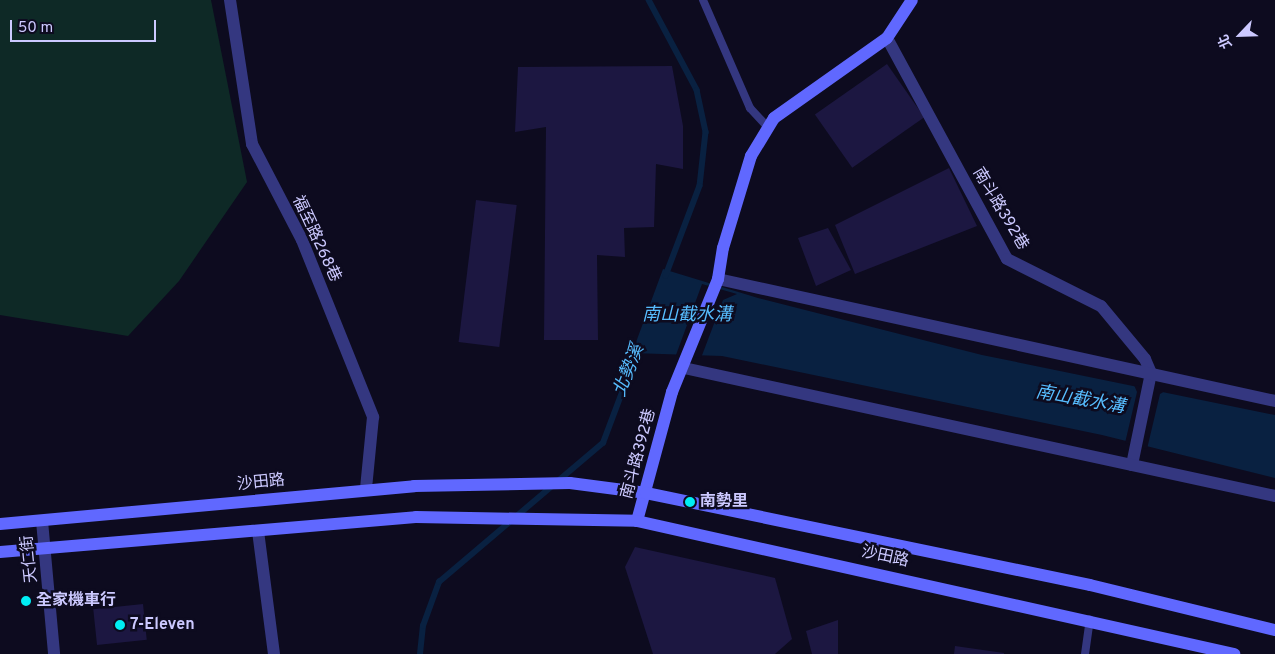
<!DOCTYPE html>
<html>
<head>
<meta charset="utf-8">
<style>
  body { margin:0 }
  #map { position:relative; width:1275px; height:654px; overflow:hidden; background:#0d0b1f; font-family:Overpass,"Noto Sans TC",sans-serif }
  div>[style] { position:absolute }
  .green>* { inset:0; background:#0e2926 }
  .water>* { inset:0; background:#092141 }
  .pier>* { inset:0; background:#0d0b1f }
  .stream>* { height:5.5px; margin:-2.75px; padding:0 2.75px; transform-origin:2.75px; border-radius:2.75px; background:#092141 }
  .building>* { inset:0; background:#1c1741; transform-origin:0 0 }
  .lane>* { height:8px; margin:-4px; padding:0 4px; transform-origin:4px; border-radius:4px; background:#343780 }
  .street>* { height:12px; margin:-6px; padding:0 6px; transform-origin:6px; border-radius:6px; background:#343780 }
  .secondary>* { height:12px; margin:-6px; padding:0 6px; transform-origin:6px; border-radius:6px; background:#6068ff }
  .dots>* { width:14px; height:14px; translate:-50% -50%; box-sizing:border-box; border:2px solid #0d0b1f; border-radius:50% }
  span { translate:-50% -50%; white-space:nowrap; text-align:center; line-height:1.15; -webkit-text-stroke:5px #0d0b1f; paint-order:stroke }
  .street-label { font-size:16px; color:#ccc9ff }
  .poi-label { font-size:16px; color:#ccc9ff; font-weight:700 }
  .left { translate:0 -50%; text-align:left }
  .water-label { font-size:18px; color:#57bdff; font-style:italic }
  .north { position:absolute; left:1215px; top:10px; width:50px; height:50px; -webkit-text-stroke:4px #0d0b1f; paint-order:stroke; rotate:246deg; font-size:14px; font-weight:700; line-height:20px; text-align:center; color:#ccc9ff }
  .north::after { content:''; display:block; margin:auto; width:18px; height:22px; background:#ccc9ff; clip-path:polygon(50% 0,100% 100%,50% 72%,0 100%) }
  .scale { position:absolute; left:10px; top:20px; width:146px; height:22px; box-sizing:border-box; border:2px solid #ccc9ff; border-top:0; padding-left:6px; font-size:15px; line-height:18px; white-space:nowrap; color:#ccc9ff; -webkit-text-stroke:4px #0d0b1f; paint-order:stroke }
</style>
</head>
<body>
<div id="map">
  <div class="green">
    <i style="clip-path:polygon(0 0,211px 0,247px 182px,179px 281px,128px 336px,0 315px)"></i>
  </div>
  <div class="water">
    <i style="clip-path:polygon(663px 269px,758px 298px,982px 355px,1275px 415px,1275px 478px,1102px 435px,722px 356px,632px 353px)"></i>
  </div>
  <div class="pier">
    <i style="clip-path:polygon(702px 284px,737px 294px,723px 300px,701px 358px,676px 355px)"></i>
    <i style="clip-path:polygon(1134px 385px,1165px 391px,1160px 394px,1147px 449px,1125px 443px,1137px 392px)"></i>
  </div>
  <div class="stream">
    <i style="left:649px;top:0;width:102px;rotate:61.9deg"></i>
    <i style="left:697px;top:90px;width:43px;rotate:77.9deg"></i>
    <i style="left:706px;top:132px;width:54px;rotate:96.3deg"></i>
    <i style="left:700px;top:186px;width:96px;rotate:110.7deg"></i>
    <i style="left:420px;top:654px;width:28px;rotate:-84deg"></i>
    <i style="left:423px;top:626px;width:47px;rotate:-70deg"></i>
    <i style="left:439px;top:582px;width:215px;rotate:-40.3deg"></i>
    <i style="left:603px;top:443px;width:103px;rotate:-69.4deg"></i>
  </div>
  <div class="building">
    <i style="left:887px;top:64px;width:65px;height:88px;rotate:55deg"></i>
    <i style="clip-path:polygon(672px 66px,683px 126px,683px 169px,656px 164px,654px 227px,624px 228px,625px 257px,597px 255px,598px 340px,544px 340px,546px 127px,515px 132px,518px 67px)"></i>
    <i style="clip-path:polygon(949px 168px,977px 226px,855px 274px,835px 225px)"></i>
    <i style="left:476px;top:200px;width:41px;height:143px;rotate:7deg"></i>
    <i style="clip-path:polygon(828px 228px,851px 270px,816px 286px,798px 238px)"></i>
    <i style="clip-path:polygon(635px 547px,775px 578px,792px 639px,775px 654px,653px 654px,625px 567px)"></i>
    <i style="left:143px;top:604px;width:36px;height:50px;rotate:84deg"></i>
    <i style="clip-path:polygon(838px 620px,838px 654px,812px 654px,806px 631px)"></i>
    <i style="clip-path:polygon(955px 646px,1004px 653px,1004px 654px,954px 654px)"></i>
  </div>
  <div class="lane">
    <i style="left:703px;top:0;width:118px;rotate:66.5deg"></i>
    <i style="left:750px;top:108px;width:25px;rotate:47deg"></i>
    <i style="left:1085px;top:654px;width:35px;rotate:-82deg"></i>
  </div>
  <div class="street">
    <i style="left:230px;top:0;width:146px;rotate:81.3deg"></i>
    <i style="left:252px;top:144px;width:108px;rotate:62.5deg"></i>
    <i style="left:302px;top:240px;width:191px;rotate:68.1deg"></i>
    <i style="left:373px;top:417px;width:72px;rotate:95.6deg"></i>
    <i style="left:887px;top:38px;width:251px;rotate:61.5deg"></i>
    <i style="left:1007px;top:259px;width:105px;rotate:26.6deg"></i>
    <i style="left:1101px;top:306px;width:69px;rotate:50.3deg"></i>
    <i style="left:1145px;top:359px;width:15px;rotate:67deg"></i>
    <i style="left:1151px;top:373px;width:94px;rotate:101.7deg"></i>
    <i style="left:718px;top:279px;width:570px;rotate:12.35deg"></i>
    <i style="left:684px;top:368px;width:605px;rotate:12.22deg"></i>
    <i style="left:42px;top:521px;width:134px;rotate:84.8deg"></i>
    <i style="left:258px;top:531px;width:124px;rotate:82.6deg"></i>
  </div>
  <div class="secondary">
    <i style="left:637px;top:521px;width:134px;rotate:-74.8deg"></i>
    <i style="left:672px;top:392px;width:122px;rotate:-67.8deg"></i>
    <i style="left:718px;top:279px;width:31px;rotate:-81deg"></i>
    <i style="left:723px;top:248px;width:96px;rotate:-73.1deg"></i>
    <i style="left:751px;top:156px;width:44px;rotate:-58.8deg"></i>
    <i style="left:774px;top:118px;width:138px;rotate:-35.3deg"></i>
    <i style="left:887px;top:38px;width:45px;rotate:-56.7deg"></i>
    <i style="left:0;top:524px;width:416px;rotate:-5.2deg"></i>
    <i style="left:414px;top:486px;width:156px;rotate:-1.1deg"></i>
    <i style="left:570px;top:483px;width:77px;rotate:7.5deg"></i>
    <i style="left:646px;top:493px;width:453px;rotate:11.7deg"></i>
    <i style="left:1090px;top:585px;width:190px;rotate:13.7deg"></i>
    <i style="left:0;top:552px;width:417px;rotate:-4.8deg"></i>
    <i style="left:416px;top:517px;width:221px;rotate:1deg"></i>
    <i style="left:637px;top:521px;width:612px;rotate:12.56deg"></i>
  </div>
  <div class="dots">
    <i style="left:690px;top:502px;background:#00edf4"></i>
    <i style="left:26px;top:601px;background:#00edf4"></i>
    <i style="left:120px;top:625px;background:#00edf4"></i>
  </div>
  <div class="street-label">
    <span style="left:1000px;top:209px;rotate:59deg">南斗路392巷</span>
    <span style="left:316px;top:239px;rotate:65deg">福至路268巷</span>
    <span style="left:639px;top:454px;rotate:-75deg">南斗路392巷</span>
    <span style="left:261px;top:483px;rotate:-6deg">沙田路</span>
    <span style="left:885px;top:557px;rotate:12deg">沙田路</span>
    <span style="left:30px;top:559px;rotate:-96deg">天仁街</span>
  </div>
  <div class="poi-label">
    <span class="left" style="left:700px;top:502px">南勢里</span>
    <span class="left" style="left:36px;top:601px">全家機車行</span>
    <span class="left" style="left:130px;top:625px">7-Eleven</span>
  </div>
  <div class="water-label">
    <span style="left:687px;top:316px">南山截水溝</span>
    <span style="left:630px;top:371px;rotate:-69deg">北勢溪</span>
    <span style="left:1080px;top:401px;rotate:10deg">南山截水溝</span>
  </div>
  <div class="north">北</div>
  <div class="scale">50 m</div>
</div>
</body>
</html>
